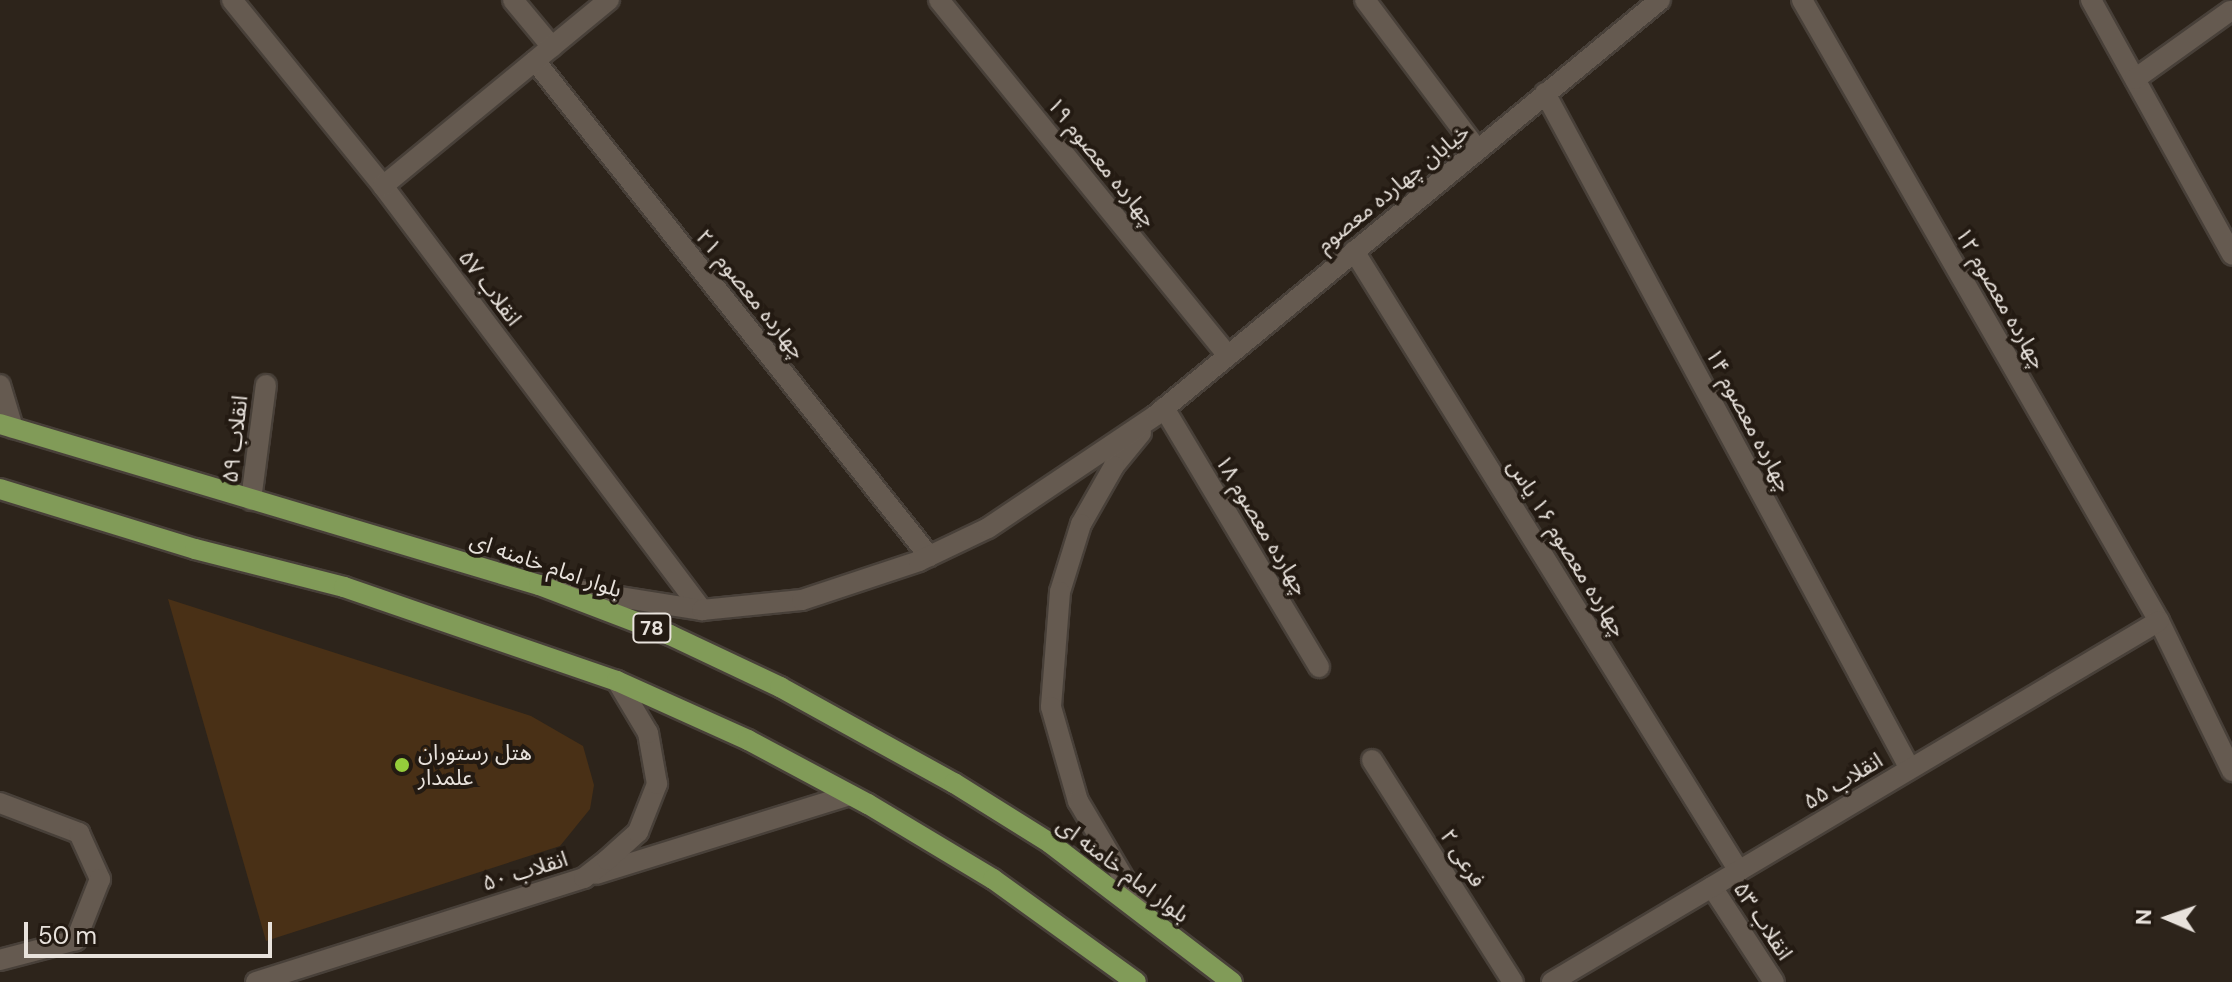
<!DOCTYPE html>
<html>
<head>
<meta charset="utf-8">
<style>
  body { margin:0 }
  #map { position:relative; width:2232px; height:982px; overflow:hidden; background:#2d241b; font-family:"DM Sans","Noto Sans Arabic",sans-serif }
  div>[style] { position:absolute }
  .building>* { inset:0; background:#493016 }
  .roads { filter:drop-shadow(2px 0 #484039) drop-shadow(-2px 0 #484039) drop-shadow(0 2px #484039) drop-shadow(0 -2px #484039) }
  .minor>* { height:20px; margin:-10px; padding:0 10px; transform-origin:10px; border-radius:10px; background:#655a50 }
  .major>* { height:20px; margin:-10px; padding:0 10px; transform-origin:10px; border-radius:10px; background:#819b58 }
  .dots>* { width:22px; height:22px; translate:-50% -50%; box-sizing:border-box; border:4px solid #231a12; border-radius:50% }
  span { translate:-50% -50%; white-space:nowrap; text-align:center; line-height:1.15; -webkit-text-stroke:8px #231a12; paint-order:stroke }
  .shield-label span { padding:2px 6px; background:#231a12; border:2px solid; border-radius:6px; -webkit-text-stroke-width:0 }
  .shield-label { font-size:20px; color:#e8e2dc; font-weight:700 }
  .street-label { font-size:22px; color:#e8e2dc }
  .poi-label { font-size:22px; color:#e8e2dc }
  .left { translate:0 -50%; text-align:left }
  .north { position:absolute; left:2128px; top:878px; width:80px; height:80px; -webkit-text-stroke:6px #231a12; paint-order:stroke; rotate:272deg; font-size:22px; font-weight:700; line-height:32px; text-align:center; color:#e8e2dc }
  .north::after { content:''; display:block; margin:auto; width:28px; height:36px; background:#e8e2dc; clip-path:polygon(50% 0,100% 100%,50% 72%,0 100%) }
  .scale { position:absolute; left:24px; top:922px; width:248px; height:36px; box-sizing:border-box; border:4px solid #e8e2dc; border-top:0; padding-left:10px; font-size:24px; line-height:28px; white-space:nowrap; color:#e8e2dc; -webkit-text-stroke:6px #231a12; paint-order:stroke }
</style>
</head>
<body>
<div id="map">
  <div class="building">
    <i style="clip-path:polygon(168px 599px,531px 716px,583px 746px,594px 785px,590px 809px,560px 846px,266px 941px)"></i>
  </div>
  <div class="roads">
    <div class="minor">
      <i style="left:232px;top:0;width:240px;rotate:50.9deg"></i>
      <i style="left:383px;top:186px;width:531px;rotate:53.04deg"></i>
      <i style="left:513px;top:0;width:61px;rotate:50.3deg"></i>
      <i style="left:939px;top:0;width:458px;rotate:50.9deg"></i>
      <i style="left:1365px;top:0;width:186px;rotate:53.1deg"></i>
      <i style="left:1802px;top:0;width:716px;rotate:60.11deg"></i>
      <i style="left:2159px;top:621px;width:167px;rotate:64deg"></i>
      <i style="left:2091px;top:0;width:291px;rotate:61deg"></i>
      <i style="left:535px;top:61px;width:633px;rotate:51.48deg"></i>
      <i style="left:2135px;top:79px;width:117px;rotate:-35.6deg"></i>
      <i style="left:1545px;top:93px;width:768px;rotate:61.63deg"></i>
      <i style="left:383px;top:186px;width:293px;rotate:-39.5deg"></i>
      <i style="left:1354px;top:251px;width:730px;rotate:58.16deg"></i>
      <i style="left:0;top:385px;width:45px;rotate:73.2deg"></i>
      <i style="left:1164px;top:408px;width:302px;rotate:59.1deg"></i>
      <i style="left:1141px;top:433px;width:43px;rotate:129.3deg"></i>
      <i style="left:1114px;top:466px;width:67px;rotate:119.6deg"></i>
      <i style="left:1081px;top:524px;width:71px;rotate:107.2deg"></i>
      <i style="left:1060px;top:592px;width:115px;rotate:94.5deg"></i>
      <i style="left:1051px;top:707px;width:98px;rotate:74deg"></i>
      <i style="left:1078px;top:801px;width:134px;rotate:59.4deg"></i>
      <i style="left:251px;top:500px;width:116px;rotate:-82.6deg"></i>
      <i style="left:556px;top:587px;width:148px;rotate:9deg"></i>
      <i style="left:702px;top:610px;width:100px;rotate:-5.7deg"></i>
      <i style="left:802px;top:600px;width:123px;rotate:-18.4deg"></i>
      <i style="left:919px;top:561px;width:76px;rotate:-25.6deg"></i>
      <i style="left:988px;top:528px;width:202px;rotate:-33.9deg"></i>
      <i style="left:1156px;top:415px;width:653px;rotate:-39.47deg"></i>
      <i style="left:1372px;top:760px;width:263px;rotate:57.6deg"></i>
      <i style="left:0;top:803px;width:85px;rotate:20.8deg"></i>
      <i style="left:79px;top:833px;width:51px;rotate:65.5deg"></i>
      <i style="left:100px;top:879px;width:66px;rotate:111.5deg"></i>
      <i style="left:76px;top:940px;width:79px;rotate:165.3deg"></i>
      <i style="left:596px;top:874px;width:266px;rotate:-17.3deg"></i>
      <i style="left:1712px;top:887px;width:113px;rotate:56.9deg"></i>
      <i style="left:256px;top:982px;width:344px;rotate:-17.6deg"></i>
      <i style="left:584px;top:878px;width:29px;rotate:-38deg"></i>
      <i style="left:607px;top:860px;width:42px;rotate:-42.1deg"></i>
      <i style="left:638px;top:832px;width:52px;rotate:-68.4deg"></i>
      <i style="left:657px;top:784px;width:52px;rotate:-100deg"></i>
      <i style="left:648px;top:733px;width:61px;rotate:-120.8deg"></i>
      <i style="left:1552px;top:982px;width:706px;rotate:-30.74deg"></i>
    </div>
    <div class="major">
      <i style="left:0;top:424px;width:563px;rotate:16.63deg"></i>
      <i style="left:539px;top:585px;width:140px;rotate:20.9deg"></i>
      <i style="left:670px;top:635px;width:122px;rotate:25.3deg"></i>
      <i style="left:780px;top:687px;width:199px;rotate:28.9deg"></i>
      <i style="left:954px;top:783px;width:113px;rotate:32deg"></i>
      <i style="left:1050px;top:843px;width:229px;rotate:37.4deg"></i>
      <i style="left:0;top:489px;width:204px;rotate:17.1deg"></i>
      <i style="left:195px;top:549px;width:154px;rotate:14.3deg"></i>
      <i style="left:344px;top:587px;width:289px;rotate:19deg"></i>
      <i style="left:617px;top:681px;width:144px;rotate:24.2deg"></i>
      <i style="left:748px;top:740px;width:136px;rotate:28.1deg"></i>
      <i style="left:868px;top:804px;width:146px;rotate:31deg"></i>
      <i style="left:993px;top:879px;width:176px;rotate:35.8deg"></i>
    </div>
  </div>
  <div class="dots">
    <i style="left:402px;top:765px;background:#95cc3b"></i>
  </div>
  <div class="shield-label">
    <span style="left:652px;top:628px">78</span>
  </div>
  <div class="street-label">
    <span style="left:1102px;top:162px;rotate:51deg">چهارده معصوم ۱۹</span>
    <span style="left:1393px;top:188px;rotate:-39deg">خیابان چهارده معصوم</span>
    <span style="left:490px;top:288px;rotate:53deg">انقلاب ۵۷</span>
    <span style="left:751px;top:294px;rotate:51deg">چهارده معصوم ۲۱</span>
    <span style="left:2001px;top:298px;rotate:60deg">چهارده معصوم ۱۲</span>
    <span style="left:1749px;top:420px;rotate:62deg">چهارده معصوم ۱۴</span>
    <span style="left:235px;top:439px;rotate:-83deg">انقلاب ۵۹</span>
    <span style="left:1262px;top:525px;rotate:59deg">چهارده معصوم ۱۸</span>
    <span style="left:1567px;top:548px;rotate:58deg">چهارده معصوم ۱۶ یاس</span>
    <span style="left:546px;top:565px;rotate:19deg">بلوار امام خامنه ای</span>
    <span style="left:1843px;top:781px;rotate:-31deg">انقلاب ۵۵</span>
    <span style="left:1463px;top:858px;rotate:58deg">فرعی ۲</span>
    <span style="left:1123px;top:870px;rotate:37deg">بلوار امام خامنه ای</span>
    <span style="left:525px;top:871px;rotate:-17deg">انقلاب ۵۰</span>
    <span style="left:1763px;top:921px;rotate:57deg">انقلاب ۵۳</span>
  </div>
  <div class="poi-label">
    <span class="left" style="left:418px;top:765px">هتل رستوران<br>علمدار</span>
  </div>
  <div class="north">N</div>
  <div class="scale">50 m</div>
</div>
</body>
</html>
